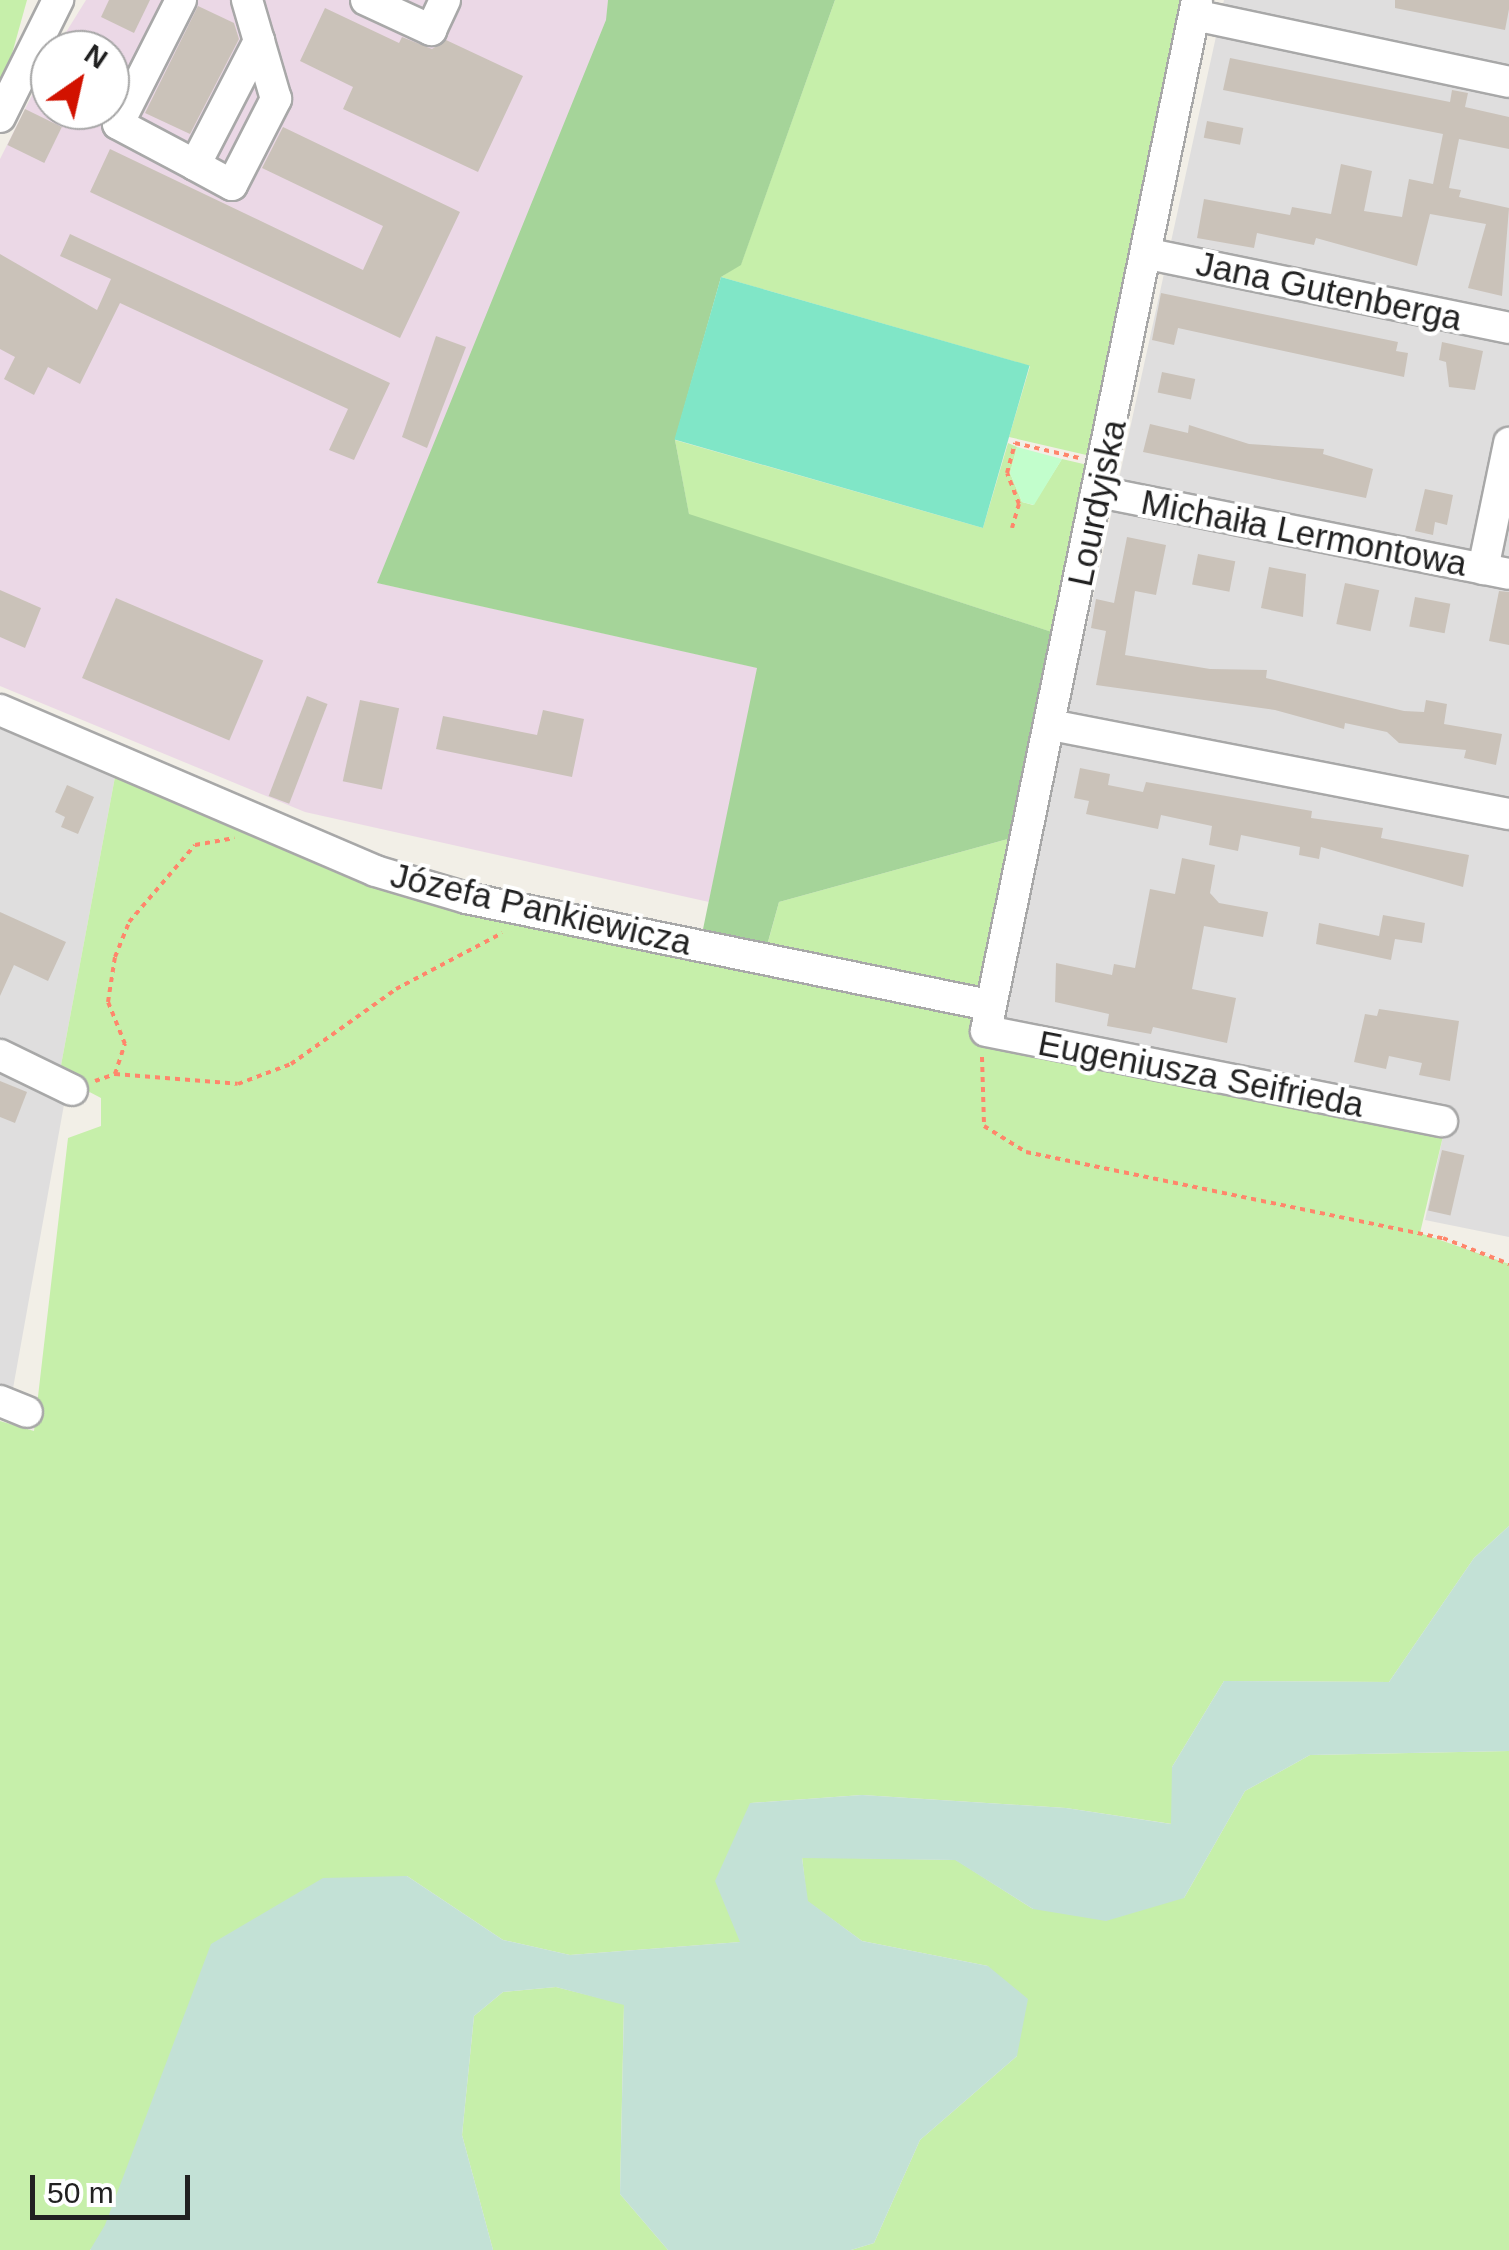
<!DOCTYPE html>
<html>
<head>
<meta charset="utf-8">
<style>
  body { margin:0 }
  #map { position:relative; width:1509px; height:2250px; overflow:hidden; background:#f2efe7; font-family:Arial,sans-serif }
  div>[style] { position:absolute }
  .residential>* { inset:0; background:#dfdede }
  .industrial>* { inset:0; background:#ebd8e6 }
  .grass>* { inset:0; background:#c6efaa }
  .forest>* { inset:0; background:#a5d499 }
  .wetland>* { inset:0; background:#c3e1d6 }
  .park>* { inset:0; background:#c2fecc }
  .pitch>* { inset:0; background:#80e6c7; transform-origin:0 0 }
  .building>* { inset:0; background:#cac2b9; transform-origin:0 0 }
  .path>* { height:4px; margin-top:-2px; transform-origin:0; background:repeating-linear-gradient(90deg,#ff866b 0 5px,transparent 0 10px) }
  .roads { filter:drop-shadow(2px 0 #a8a8a8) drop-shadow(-2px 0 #a8a8a8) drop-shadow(0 2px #a8a8a8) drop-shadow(0 -2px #a8a8a8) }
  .minor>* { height:30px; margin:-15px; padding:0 15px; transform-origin:15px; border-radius:15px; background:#fff }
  span { translate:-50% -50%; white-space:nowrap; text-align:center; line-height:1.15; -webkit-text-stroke:8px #fff; paint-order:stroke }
  .street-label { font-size:35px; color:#212121 }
  .north { position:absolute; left:30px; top:30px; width:100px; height:100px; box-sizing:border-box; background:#fff; border:2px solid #a6a6a6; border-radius:50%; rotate:34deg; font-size:28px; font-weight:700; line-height:40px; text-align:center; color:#212121 }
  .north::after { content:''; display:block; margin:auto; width:35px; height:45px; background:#d21200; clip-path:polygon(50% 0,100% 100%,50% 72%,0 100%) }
  .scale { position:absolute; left:30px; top:2175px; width:160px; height:45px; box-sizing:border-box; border:5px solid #212121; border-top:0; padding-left:12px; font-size:30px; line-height:35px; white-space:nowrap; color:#212121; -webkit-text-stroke:8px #fff; paint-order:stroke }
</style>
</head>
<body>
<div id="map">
  <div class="residential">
    <i style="clip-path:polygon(1224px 0,1509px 0,1509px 1237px,1425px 1220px,1448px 1113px,999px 1026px)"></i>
    <i style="clip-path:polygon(0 729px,115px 777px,59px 1076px,65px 1099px,12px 1394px,0 1388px)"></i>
  </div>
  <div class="industrial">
    <i style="clip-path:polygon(86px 0,608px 0,607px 20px,378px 583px,758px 668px,709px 902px,305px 812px,0 686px,0 159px,50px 59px,50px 110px,110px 110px,110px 50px,55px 50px)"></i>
  </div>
  <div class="grass">
    <i style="clip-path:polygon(0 0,27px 0,0 97px)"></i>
    <i style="clip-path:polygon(835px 0,1186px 0,1095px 457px,1009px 437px,1030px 366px,721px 277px,741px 264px)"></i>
    <i style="clip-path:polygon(675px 440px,983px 528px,1008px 443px,1017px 447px,1010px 473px,1022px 502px,1033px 505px,1062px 459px,1092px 466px,1055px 633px,689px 515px)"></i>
    <i style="clip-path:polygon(115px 777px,346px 870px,761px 968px,779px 902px,1015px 837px,973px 1025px,1444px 1132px,1420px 1233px,1509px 1264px,1509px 1526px,1474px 1558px,1389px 1682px,1224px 1681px,1172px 1767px,1172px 1824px,1066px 1808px,862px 1795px,751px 1803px,741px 1942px,570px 1955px,503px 1940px,407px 1876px,90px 2250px,0 2250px,0 1421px,34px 1431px,68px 1138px,101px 1126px,101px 1098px,59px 1076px)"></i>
    <i style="clip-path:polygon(1509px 1751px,1509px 2250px,851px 2250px,874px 2243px,920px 2140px,1017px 2056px,988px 1966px,862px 1941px,807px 1901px,802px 1857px,956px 1860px,1033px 1909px,1184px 1898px,1245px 1791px,1310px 1755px)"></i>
    <i style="clip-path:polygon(556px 1987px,624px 2004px,620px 2194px,668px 2250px,493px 2250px,462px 2135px,474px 2016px,503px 1992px)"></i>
  </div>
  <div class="forest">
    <i style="clip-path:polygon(608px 0,835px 0,741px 265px,721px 277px,675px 440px,689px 514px,1055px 633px,1015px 837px,779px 902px,766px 949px,702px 934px,757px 668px,377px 583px,606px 20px)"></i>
  </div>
  <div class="wetland">
    <i style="clip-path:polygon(1509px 1526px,1509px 1751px,1310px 1755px,1245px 1791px,1184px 1898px,1106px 1921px,1033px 1909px,955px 1860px,802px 1858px,808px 1901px,862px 1941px,988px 1966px,1028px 1999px,1017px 2056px,920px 2140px,874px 2243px,851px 2250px,668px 2250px,620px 2194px,624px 2005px,556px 1987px,503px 1992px,474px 2016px,462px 2135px,493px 2250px,90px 2250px,105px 2225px,211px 1944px,323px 1878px,407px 1876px,503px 1940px,570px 1955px,740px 1942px,715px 1881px,750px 1803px,862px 1795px,1066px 1808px,1171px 1824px,1172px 1767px,1224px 1681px,1389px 1682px,1474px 1558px)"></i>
  </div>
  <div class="park">
    <i style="clip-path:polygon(1017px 447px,1062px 459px,1034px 505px,1022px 502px,1010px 473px)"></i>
  </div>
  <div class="pitch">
    <i style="left:721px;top:277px;width:321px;height:169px;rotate:16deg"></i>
  </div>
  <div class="building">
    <i style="clip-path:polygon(109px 0,150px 0,134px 33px,101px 17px)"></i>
    <i style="clip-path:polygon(1395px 0,1509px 0,1509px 9px,1505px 30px,1395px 8px)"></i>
    <i style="clip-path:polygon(198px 6px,234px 23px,239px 39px,190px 134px,145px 113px)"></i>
    <i style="clip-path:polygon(325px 8px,399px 43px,402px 37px,432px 49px,446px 40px,523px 76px,478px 172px,343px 109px,353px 87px,300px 61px)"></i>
    <i style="clip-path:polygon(1230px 58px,1450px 102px,1452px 90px,1468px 93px,1465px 107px,1509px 117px,1509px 149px,1459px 139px,1449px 188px,1461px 190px,1459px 197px,1509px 208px,1502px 296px,1468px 288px,1486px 224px,1430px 214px,1417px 266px,1316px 238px,1314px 245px,1257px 233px,1254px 248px,1197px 238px,1204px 199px,1290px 215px,1292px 207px,1331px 214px,1341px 164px,1372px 171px,1364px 211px,1402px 217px,1409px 179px,1433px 184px,1443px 134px,1223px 90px)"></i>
    <i style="left:25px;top:109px;width:41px;height:40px;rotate:26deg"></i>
    <i style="left:1207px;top:121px;width:37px;height:17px;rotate:11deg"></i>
    <i style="clip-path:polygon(283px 127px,460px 212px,400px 338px,90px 192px,110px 149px,363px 270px,383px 226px,262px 168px)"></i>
    <i style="clip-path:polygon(70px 234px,390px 383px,354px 460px,329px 450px,348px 409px,120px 303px,80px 384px,48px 367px,34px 395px,4px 379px,15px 357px,0 349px,0 254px,97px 310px,111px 279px,60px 256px)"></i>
    <i style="clip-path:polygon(1161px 293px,1398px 342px,1396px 351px,1408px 353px,1404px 377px,1178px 328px,1174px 345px,1152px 340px)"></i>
    <i style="clip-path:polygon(436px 336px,466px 347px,427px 448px,402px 437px)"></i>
    <i style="clip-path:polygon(1442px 342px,1483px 351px,1475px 390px,1449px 387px,1446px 362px,1439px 360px)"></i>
    <i style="left:1162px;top:372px;width:34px;height:21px;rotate:12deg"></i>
    <i style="clip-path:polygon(1150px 424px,1188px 433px,1189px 425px,1249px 444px,1324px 449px,1323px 454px,1373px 469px,1366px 498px,1143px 452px)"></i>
    <i style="clip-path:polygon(1425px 489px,1453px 495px,1447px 525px,1435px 522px,1433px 535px,1415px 531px)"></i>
    <i style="clip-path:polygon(1127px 537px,1166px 545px,1156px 595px,1135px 591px,1125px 655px,1210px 669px,1267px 670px,1266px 678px,1404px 711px,1424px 712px,1426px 700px,1447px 704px,1444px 724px,1502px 734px,1496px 765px,1464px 758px,1466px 750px,1399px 743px,1387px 732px,1345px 723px,1344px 729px,1275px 710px,1096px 685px,1106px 631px,1091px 628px,1096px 599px,1114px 603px)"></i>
    <i style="left:1198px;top:554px;width:38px;height:31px;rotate:11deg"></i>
    <i style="clip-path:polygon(1269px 567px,1306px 574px,1303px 617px,1261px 608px)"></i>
    <i style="left:1345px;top:583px;width:35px;height:42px;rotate:12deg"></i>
    <i style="clip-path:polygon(0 590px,41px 608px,25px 648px,0 637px)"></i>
    <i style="clip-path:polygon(1499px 591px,1509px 592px,1509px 645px,1489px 641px)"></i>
    <i style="left:1415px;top:597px;width:36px;height:30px;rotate:11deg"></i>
    <i style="left:116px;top:598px;width:160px;height:87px;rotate:23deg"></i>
    <i style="left:307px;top:696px;width:22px;height:107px;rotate:21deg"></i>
    <i style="left:360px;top:700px;width:40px;height:83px;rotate:12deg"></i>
    <i style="clip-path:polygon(543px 710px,584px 719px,572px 777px,436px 749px,443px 716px,537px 735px)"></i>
    <i style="clip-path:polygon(1080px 768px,1110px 774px,1108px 785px,1143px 792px,1146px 782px,1312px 811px,1311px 818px,1383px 828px,1381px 838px,1469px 855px,1463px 887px,1321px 847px,1319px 859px,1299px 855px,1300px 847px,1241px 835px,1238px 851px,1209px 845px,1212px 826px,1161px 815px,1158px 829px,1086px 814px,1089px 801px,1074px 798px)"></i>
    <i style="clip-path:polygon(67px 785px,94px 797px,78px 834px,61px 827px,65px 817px,55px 812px)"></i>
    <i style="clip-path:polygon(1182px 858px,1215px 865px,1210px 893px,1219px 903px,1268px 912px,1263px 937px,1204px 926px,1192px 989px,1236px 998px,1227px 1043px,1153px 1027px,1151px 1034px,1107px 1026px,1109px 1014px,1055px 1002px,1056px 963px,1112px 975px,1114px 964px,1135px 968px,1150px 889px,1175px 894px)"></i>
    <i style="clip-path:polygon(0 912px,66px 942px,48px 981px,14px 965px,0 996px)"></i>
    <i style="clip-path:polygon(1383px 915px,1425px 923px,1422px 943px,1395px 939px,1391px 960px,1316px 944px,1319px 923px,1379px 936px)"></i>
    <i style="clip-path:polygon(1379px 1009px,1459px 1021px,1450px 1081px,1419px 1075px,1422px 1063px,1389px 1056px,1386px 1069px,1354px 1062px,1365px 1014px,1377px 1016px)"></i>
    <i style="clip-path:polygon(0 1081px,27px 1092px,15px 1123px,0 1117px)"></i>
    <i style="left:1442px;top:1150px;width:23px;height:62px;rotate:13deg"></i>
  </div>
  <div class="path">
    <i style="left:1012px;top:528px;width:25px;rotate:-74deg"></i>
    <i style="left:1019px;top:504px;width:33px;rotate:-111deg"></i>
    <i style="left:1007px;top:473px;width:31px;rotate:-75deg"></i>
    <i style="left:1015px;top:443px;width:66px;rotate:13.2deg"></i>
    <i style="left:982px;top:1057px;width:69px;rotate:88.3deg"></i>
    <i style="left:984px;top:1126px;width:49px;rotate:31.8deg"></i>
    <i style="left:1026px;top:1152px;width:426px;rotate:11.7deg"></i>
    <i style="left:1443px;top:1238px;width:71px;rotate:21.5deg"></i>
    <i style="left:115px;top:1074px;width:32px;rotate:-72deg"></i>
    <i style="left:125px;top:1044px;width:45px;rotate:-112deg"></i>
    <i style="left:108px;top:1002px;width:46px;rotate:-81.2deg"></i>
    <i style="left:115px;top:957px;width:38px;rotate:-68deg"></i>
    <i style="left:129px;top:922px;width:101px;rotate:-49.4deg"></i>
    <i style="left:195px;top:845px;width:40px;rotate:-10deg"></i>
    <i style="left:95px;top:1081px;width:21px;rotate:-19deg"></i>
    <i style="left:115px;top:1074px;width:123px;rotate:4.6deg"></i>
    <i style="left:238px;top:1084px;width:57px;rotate:-20.7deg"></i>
    <i style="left:291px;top:1064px;width:129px;rotate:-35.5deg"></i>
    <i style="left:396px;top:989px;width:120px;rotate:-27.8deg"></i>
  </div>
  <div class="roads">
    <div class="minor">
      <i style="left:181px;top:0;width:139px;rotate:116.9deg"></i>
      <i style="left:118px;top:124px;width:87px;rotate:28deg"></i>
      <i style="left:195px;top:165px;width:140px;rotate:-62.7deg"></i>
      <i style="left:259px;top:41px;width:43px;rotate:-106.3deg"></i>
      <i style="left:366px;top:0;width:72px;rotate:24.8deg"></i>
      <i style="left:431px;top:30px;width:33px;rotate:-65deg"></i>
      <i style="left:1197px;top:0;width:1052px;rotate:101.57deg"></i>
      <i style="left:986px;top:1031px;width:465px;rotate:11.2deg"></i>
      <i style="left:1199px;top:16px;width:317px;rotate:12deg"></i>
      <i style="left:0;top:117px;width:131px;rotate:-63.6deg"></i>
      <i style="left:195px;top:165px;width:42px;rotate:28.4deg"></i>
      <i style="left:232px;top:185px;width:97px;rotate:-62.9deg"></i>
      <i style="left:276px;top:99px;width:60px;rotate:-106.3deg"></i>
      <i style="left:1149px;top:254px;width:368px;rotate:11.6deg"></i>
      <i style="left:1099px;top:492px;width:418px;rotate:11.3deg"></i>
      <i style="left:1483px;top:569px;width:129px;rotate:-78.3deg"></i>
      <i style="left:0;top:710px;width:408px;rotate:23.2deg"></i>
      <i style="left:375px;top:871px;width:95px;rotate:16.5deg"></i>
      <i style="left:466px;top:898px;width:533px;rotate:11.58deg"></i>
      <i style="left:1051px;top:725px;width:467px;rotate:11deg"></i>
      <i style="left:0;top:1055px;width:80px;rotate:25.9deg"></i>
      <i style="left:0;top:1401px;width:29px;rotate:22deg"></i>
    </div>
  </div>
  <div class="street-label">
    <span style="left:1329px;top:291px;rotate:12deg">Jana Gutenberga</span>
    <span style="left:1097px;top:503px;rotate:-78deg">Lourdyjska</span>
    <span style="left:1304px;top:533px;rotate:11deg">Michaiła Lermontowa</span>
    <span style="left:541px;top:909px;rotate:13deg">Józefa Pankiewicza</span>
    <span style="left:1201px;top:1074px;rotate:11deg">Eugeniusza Seifrieda</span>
  </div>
  <div class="north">N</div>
  <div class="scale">50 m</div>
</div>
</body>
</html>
